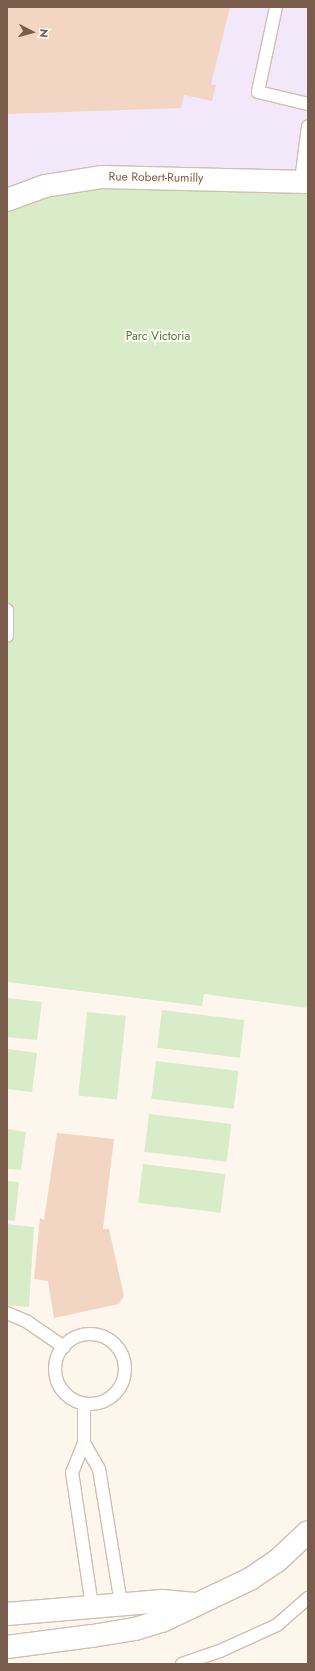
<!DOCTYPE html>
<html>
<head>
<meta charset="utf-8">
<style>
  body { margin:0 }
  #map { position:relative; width:315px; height:1671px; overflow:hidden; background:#fdf6ec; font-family:Jost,sans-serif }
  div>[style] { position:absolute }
  .education>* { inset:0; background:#f3e8fa; transform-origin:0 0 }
  .green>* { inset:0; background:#d8ecc9; transform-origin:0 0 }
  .building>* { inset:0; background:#f3d5c3 }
  .roads { filter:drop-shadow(1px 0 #d1beb0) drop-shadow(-1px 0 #d1beb0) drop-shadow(0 1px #d1beb0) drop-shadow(0 -1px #d1beb0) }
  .service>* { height:12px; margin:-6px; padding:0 6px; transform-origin:6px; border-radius:6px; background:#fff }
  .service>.ring { margin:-6px; padding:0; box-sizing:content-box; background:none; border:12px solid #fff; border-radius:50% }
  .minor>* { height:22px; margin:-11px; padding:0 11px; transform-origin:11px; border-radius:11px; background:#fff }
  .tertiary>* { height:22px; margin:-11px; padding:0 11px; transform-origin:11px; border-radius:11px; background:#fff }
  span { translate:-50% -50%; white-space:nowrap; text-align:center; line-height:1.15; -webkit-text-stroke:4px #fffaf3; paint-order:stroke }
  .street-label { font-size:12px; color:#7a5c4d }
  .park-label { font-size:12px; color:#537a41 }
  .frame { position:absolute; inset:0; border:8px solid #7a5c4d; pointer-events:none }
  .north { position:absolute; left:12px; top:12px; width:40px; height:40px; -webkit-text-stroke:3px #fffaf3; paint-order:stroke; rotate:96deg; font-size:11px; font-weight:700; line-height:16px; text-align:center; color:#7a5c4d }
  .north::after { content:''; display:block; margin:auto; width:14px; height:18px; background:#7a5c4d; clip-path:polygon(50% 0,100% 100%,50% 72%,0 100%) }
</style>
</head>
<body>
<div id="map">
  <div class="education">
    <i style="left:7px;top:7px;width:301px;height:194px"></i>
  </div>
  <div class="green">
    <i style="clip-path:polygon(102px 177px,308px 182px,308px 1008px,204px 994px,202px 1006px,7px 982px,7px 201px)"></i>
    <i style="clip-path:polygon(7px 998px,42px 1002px,37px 1040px,7px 1037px)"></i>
    <i style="left:162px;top:1010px;width:83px;height:38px;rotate:7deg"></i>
    <i style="left:87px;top:1012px;width:39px;height:84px;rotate:6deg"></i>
    <i style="clip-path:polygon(7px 1049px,37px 1053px,32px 1092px,7px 1089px)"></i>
    <i style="left:156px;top:1061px;width:83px;height:38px;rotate:7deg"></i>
    <i style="left:149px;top:1114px;width:83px;height:38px;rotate:7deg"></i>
    <i style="clip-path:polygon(7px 1129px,26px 1132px,21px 1170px,7px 1169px)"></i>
    <i style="left:143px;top:1164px;width:83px;height:39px;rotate:7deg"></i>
    <i style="clip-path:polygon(7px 1181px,19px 1182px,15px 1221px,7px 1220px)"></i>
    <i style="clip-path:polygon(7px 1224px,34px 1227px,29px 1307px,7px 1305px)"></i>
  </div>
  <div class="building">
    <i style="clip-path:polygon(7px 7px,230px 7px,211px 84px,216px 85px,212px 101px,184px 95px,181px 108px,7px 114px)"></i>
    <i style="clip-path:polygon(57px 1133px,114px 1139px,103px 1229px,109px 1229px,124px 1296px,119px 1304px,54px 1318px,48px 1281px,34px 1279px,40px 1218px,44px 1220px)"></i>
  </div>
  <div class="roads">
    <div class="service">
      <i style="left:276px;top:7px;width:87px;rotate:102deg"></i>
      <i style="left:258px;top:92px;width:51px;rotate:13.5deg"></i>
      <i style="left:301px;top:181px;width:55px;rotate:-82.7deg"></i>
      <i style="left:7px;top:610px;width:26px;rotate:90deg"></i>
      <i style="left:7px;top:1313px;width:21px;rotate:23deg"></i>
      <i style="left:26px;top:1321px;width:46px;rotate:34.4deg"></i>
      <i class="ring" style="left:55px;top:1334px;width:58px;height:58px"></i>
      <i style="left:84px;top:1404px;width:39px;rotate:90deg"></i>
      <i style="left:84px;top:1443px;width:31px;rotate:112deg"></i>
      <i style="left:72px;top:1472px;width:135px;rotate:81.5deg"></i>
      <i style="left:84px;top:1443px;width:30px;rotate:60deg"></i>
      <i style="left:99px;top:1469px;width:137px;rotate:80.7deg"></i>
      <i style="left:182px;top:1664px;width:40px;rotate:-18.9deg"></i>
      <i style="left:220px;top:1651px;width:63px;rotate:-24.5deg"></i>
      <i style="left:277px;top:1625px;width:41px;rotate:-41.1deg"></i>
    </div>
    <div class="minor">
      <i style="left:7px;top:200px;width:40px;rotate:-20.2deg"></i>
      <i style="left:45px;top:186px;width:58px;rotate:-9deg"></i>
      <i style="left:102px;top:177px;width:206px;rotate:1.4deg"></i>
    </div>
    <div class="tertiary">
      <i style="left:7px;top:1614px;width:156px;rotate:-4.8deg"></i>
      <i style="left:162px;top:1601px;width:33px;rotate:5deg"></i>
      <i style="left:7px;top:1647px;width:86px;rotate:-7.4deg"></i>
      <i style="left:92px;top:1636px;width:44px;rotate:-9.2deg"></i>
      <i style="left:135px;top:1629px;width:28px;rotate:-17deg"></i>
      <i style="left:162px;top:1621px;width:98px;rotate:-25.5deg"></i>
      <i style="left:250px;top:1579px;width:32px;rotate:-34deg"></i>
      <i style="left:277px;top:1561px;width:42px;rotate:-43.1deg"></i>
    </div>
  </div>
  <div class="street-label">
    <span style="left:156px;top:178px;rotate:1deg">Rue Robert-Rumilly</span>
  </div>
  <div class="park-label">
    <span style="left:158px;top:337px">Parc Victoria</span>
  </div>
  <div class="frame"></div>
  <div class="north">N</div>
</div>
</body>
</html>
